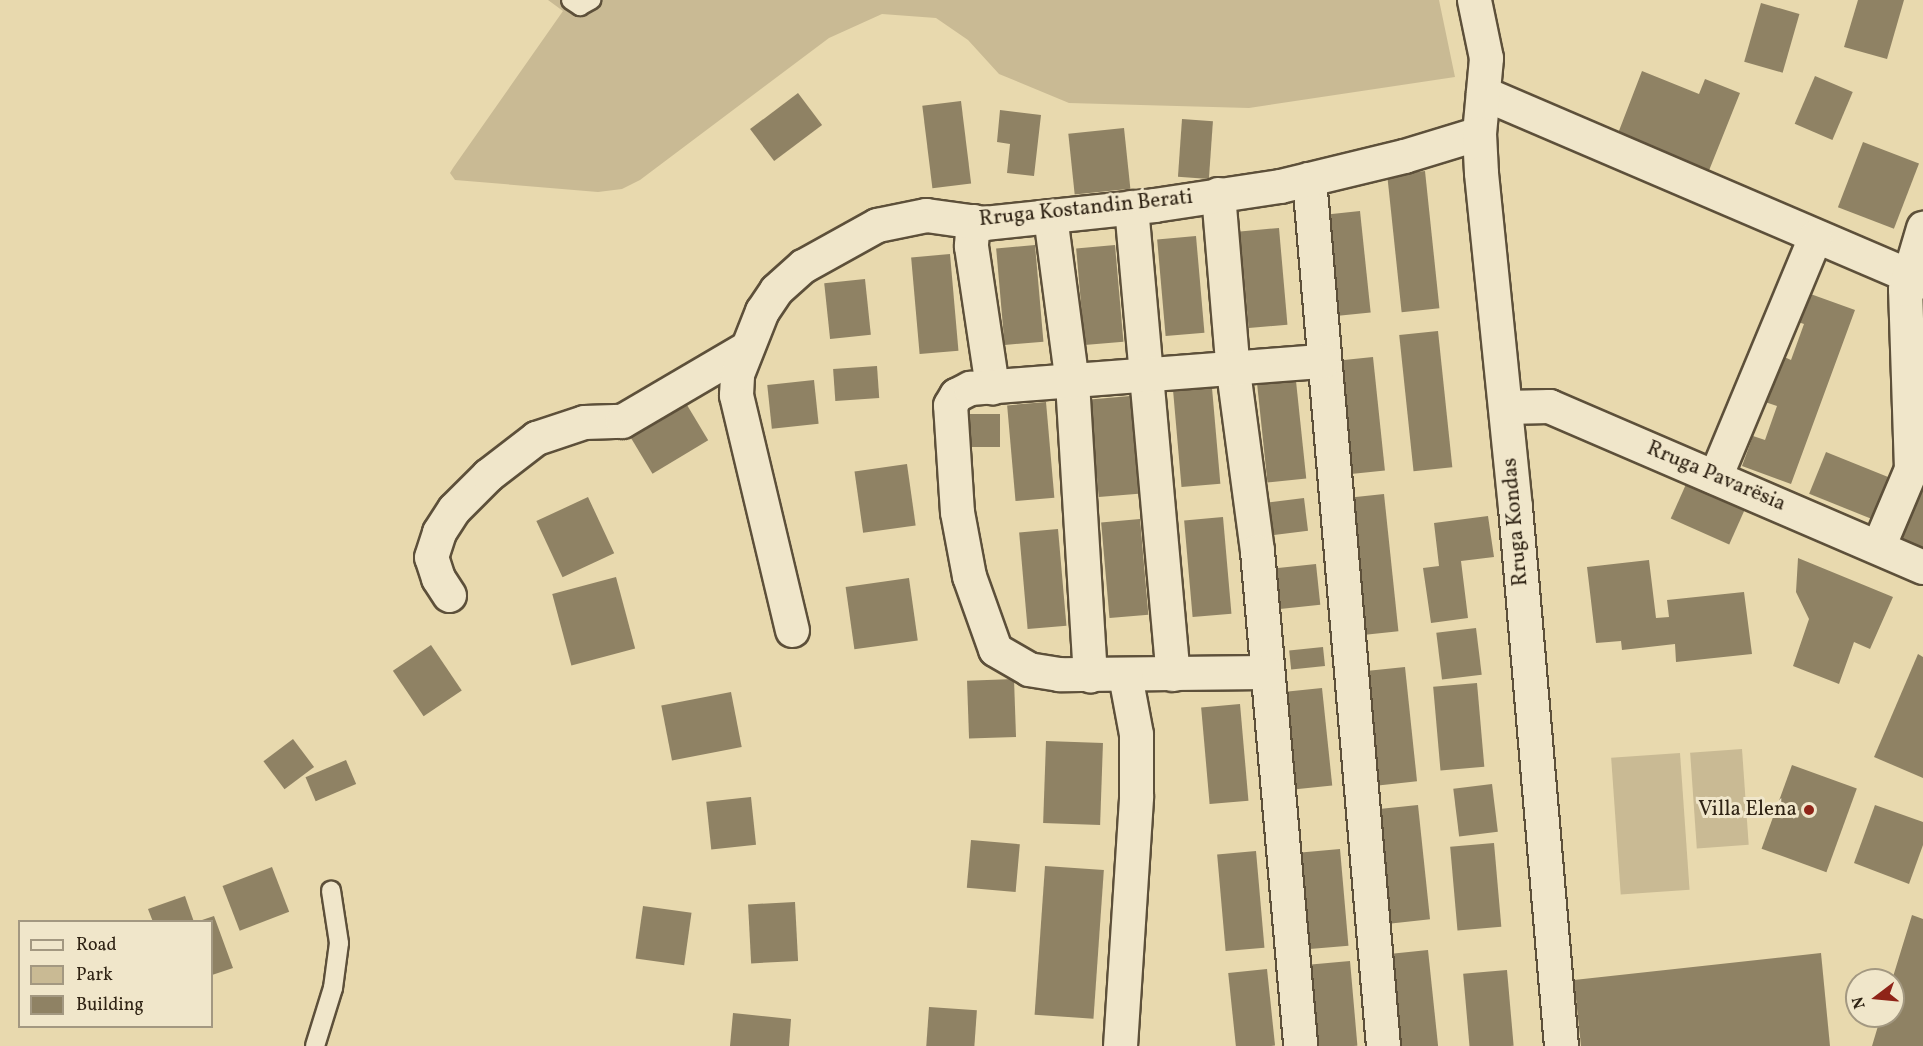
<!DOCTYPE html>
<html>
<head>
<meta charset="utf-8">
<style>
  body { margin:0 }
  #map { position:relative; width:1923px; height:1046px; overflow:hidden; background:#e8d9ae; font-family:Vollkorn,serif }
  div>[style] { position:absolute }
  .green>* { inset:0; background:#c9ba94; transform-origin:0 0 }
  .building>* { inset:0; background:#8f8264; transform-origin:0 0 }
  .roads { filter:drop-shadow(2px 0 #5d503a) drop-shadow(-2px 0 #5d503a) drop-shadow(0 2px #5d503a) drop-shadow(0 -2px #5d503a) }
  .lane>* { height:18px; margin:-9px; padding:0 9px; transform-origin:9px; border-radius:9px; background:#f0e6ca }
  .street>* { height:33px; margin:-16.5px; padding:0 16.5px; transform-origin:16.5px; border-radius:16.5px; background:#f0e6ca }
  .secondary>* { height:33px; margin:-16.5px; padding:0 16.5px; transform-origin:16.5px; border-radius:16.5px; background:#f0e6ca }
  .dots>* { width:16px; height:16px; translate:-50% -50%; box-sizing:border-box; border:3px solid #f0e6ca; border-radius:50% }
  span { translate:-50% -50%; white-space:nowrap; text-align:center; line-height:1.15; -webkit-text-stroke:6px #f0e6ca; paint-order:stroke }
  .street-label { font-size:21px; color:#2f2314 }
  .poi-label { font-size:21px; color:#2f2314 }
  .right { translate:-100% -50%; text-align:right }
  .legend { position:absolute; left:18px; top:920px; width:195px; height:108px; box-sizing:border-box; background:#f0e6ca; border:2px solid #a39881; margin:0; padding:8px 10px; list-style:none; font-size:18px; color:#2f2314 }
  .legend li { display:flex; align-items:center; gap:12px; height:30px }
  .legend b { width:30px; border:2px solid #a39881 }
  .north { position:absolute; left:1845px; top:968px; width:60px; height:60px; box-sizing:border-box; background:#f0e6ca; border:2px solid #a39881; border-radius:50%; rotate:254deg; font-size:16px; font-weight:700; line-height:24px; text-align:center; color:#2f2314 }
  .north::after { content:''; display:block; margin:auto; width:21px; height:27px; background:#8f2418; clip-path:polygon(50% 0,100% 100%,50% 72%,0 100%) }
</style>
</head>
<body>
<div id="map">
  <div class="green">
    <i style="clip-path:polygon(548px 0,1439px 0,1455px 77px,1249px 108px,1069px 103px,999px 74px,968px 40px,936px 18px,882px 14px,829px 38px,640px 180px,622px 189px,598px 192px,455px 180px,450px 173px,453px 168px,563px 11px)"></i>
    <i style="left:1742px;top:749px;width:96px;height:52px;rotate:86deg"></i>
    <i style="left:1680px;top:753px;width:137px;height:69px;rotate:86deg"></i>
  </div>
  <div class="building">
    <i style="clip-path:polygon(1858px 0,1904px 0,1887px 59px,1844px 47px)"></i>
    <i style="left:1761px;top:3px;width:40px;height:61px;rotate:16deg"></i>
    <i style="clip-path:polygon(1642px 71px,1699px 94px,1705px 79px,1740px 93px,1708px 173px,1617px 136px)"></i>
    <i style="left:1815px;top:76px;width:41px;height:52px;rotate:23deg"></i>
    <i style="left:798px;top:93px;width:40px;height:60px;rotate:53deg"></i>
    <i style="left:961px;top:101px;width:83px;height:39px;rotate:83deg"></i>
    <i style="clip-path:polygon(1000px 110px,1041px 115px,1034px 176px,1007px 173px,1010px 144px,997px 142px)"></i>
    <i style="left:1182px;top:119px;width:31px;height:58px;rotate:4deg"></i>
    <i style="left:1124px;top:128px;width:61px;height:56px;rotate:84deg"></i>
    <i style="left:1863px;top:142px;width:60px;height:70px;rotate:21deg"></i>
    <i style="left:1425px;top:171px;width:138px;height:38px;rotate:84deg"></i>
    <i style="left:1360px;top:211px;width:102px;height:40px;rotate:84deg"></i>
    <i style="left:1279px;top:228px;width:97px;height:39px;rotate:85deg"></i>
    <i style="left:1196px;top:236px;width:97px;height:39px;rotate:85deg"></i>
    <i style="left:1035px;top:245px;width:97px;height:39px;rotate:85deg"></i>
    <i style="left:1115px;top:245px;width:97px;height:39px;rotate:85deg"></i>
    <i style="left:950px;top:254px;width:97px;height:39px;rotate:85deg"></i>
    <i style="left:865px;top:279px;width:56px;height:41px;rotate:84deg"></i>
    <i style="clip-path:polygon(1805px 292px,1855px 310px,1791px 484px,1742px 466px,1753px 436px,1765px 440px,1777px 406px,1765px 402px,1782px 356px,1791px 360px,1804px 324px,1795px 321px)"></i>
    <i style="left:1438px;top:331px;width:137px;height:39px;rotate:84deg"></i>
    <i style="left:1373px;top:357px;width:114px;height:39px;rotate:84deg"></i>
    <i style="left:877px;top:366px;width:32px;height:44px;rotate:86deg"></i>
    <i style="left:814px;top:380px;width:44px;height:47px;rotate:84deg"></i>
    <i style="left:1296px;top:381px;width:98px;height:39px;rotate:84deg"></i>
    <i style="left:1212px;top:388px;width:96px;height:39px;rotate:85deg"></i>
    <i style="left:1130px;top:396px;width:98px;height:40px;rotate:85deg"></i>
    <i style="left:684px;top:400px;width:47px;height:65px;rotate:59deg"></i>
    <i style="left:1046px;top:402px;width:96px;height:39px;rotate:85deg"></i>
    <i style="left:965px;top:414px;width:35px;height:33px"></i>
    <i style="left:1826px;top:452px;width:71px;height:45px;rotate:22deg"></i>
    <i style="clip-path:polygon(1923px 456px,1923px 554px,1891px 541px)"></i>
    <i style="left:907px;top:464px;width:62px;height:53px;rotate:82deg"></i>
    <i style="left:1687px;top:482px;width:64px;height:40px;rotate:24deg"></i>
    <i style="left:1384px;top:494px;width:138px;height:38px;rotate:84deg"></i>
    <i style="left:588px;top:497px;width:62px;height:57px;rotate:65deg"></i>
    <i style="left:1304px;top:498px;width:33px;height:40px;rotate:83deg"></i>
    <i style="clip-path:polygon(1488px 516px,1494px 557px,1461px 561px,1468px 618px,1431px 623px,1423px 568px,1439px 566px,1434px 523px)"></i>
    <i style="left:1223px;top:517px;width:97px;height:39px;rotate:85deg"></i>
    <i style="left:1140px;top:519px;width:96px;height:39px;rotate:85deg"></i>
    <i style="left:1058px;top:529px;width:97px;height:39px;rotate:85deg"></i>
    <i style="clip-path:polygon(1798px 558px,1893px 597px,1870px 649px,1854px 642px,1839px 684px,1793px 666px,1809px 619px,1796px 592px)"></i>
    <i style="clip-path:polygon(1649px 560px,1656px 618px,1669px 617px,1667px 600px,1744px 592px,1752px 654px,1676px 662px,1675px 644px,1622px 650px,1621px 641px,1596px 643px,1587px 567px)"></i>
    <i style="left:1316px;top:564px;width:41px;height:43px;rotate:84deg"></i>
    <i style="left:616px;top:577px;width:74px;height:66px;rotate:75deg"></i>
    <i style="left:909px;top:578px;width:63px;height:64px;rotate:82deg"></i>
    <i style="left:1476px;top:628px;width:47px;height:40px;rotate:83deg"></i>
    <i style="left:431px;top:645px;width:55px;height:46px;rotate:56deg"></i>
    <i style="left:1323px;top:647px;width:19px;height:34px;rotate:84deg"></i>
    <i style="clip-path:polygon(1918px 654px,1923px 657px,1923px 778px,1874px 757px)"></i>
    <i style="left:1405px;top:667px;width:115px;height:39px;rotate:84deg"></i>
    <i style="left:1014px;top:679px;width:58px;height:47px;rotate:88deg"></i>
    <i style="left:1477px;top:683px;width:84px;height:44px;rotate:85deg"></i>
    <i style="left:1322px;top:688px;width:98px;height:39px;rotate:84deg"></i>
    <i style="left:731px;top:692px;width:56px;height:71px;rotate:79deg"></i>
    <i style="left:1240px;top:704px;width:97px;height:39px;rotate:85deg"></i>
    <i style="left:293px;top:739px;width:35px;height:37px;rotate:53deg"></i>
    <i style="left:1046px;top:741px;width:57px;height:82px;rotate:2deg"></i>
    <i style="left:346px;top:760px;width:26px;height:44px;rotate:67deg"></i>
    <i style="left:1792px;top:765px;width:69px;height:89px;rotate:20deg"></i>
    <i style="left:1492px;top:784px;width:48px;height:39px;rotate:83deg"></i>
    <i style="left:751px;top:797px;width:48px;height:45px;rotate:84deg"></i>
    <i style="left:1418px;top:805px;width:115px;height:39px;rotate:84deg"></i>
    <i style="clip-path:polygon(1875px 805px,1923px 822px,1923px 845px,1909px 884px,1854px 863px)"></i>
    <i style="left:971px;top:840px;width:49px;height:48px;rotate:5deg"></i>
    <i style="left:1494px;top:843px;width:84px;height:44px;rotate:85deg"></i>
    <i style="left:1340px;top:849px;width:97px;height:39px;rotate:85deg"></i>
    <i style="left:1256px;top:851px;width:97px;height:39px;rotate:85deg"></i>
    <i style="left:1045px;top:866px;width:59px;height:149px;rotate:4deg"></i>
    <i style="left:272px;top:867px;width:48px;height:53px;rotate:69deg"></i>
    <i style="clip-path:polygon(185px 896px,194px 922px,153px 922px,148px 909px)"></i>
    <i style="left:795px;top:902px;width:59px;height:47px;rotate:87deg"></i>
    <i style="left:643px;top:906px;width:49px;height:53px;rotate:8deg"></i>
    <i style="clip-path:polygon(1912px 915px,1923px 919px,1923px 1046px,1872px 1046px,1881px 1016px,1893px 1016px,1892px 980px)"></i>
    <i style="clip-path:polygon(214px 916px,233px 968px,212px 975px,212px 922px,199px 921px)"></i>
    <i style="left:1428px;top:950px;width:97px;height:39px;rotate:84deg"></i>
    <i style="clip-path:polygon(1821px 953px,1830px 1046px,1581px 1046px,1574px 980px)"></i>
    <i style="left:1350px;top:961px;width:85px;height:39px;rotate:85deg"></i>
    <i style="left:1267px;top:969px;width:77px;height:39px;rotate:84deg"></i>
    <i style="left:1507px;top:970px;width:76px;height:44px;rotate:85deg"></i>
    <i style="left:929px;top:1007px;width:48px;height:39px;rotate:4deg"></i>
    <i style="clip-path:polygon(733px 1013px,791px 1019px,789px 1046px,730px 1046px)"></i>
  </div>
  <div class="roads">
    <div class="lane">
      <i style="left:571px;top:0;width:11px;rotate:34deg"></i>
      <i style="left:580px;top:6px;width:13px;rotate:-29deg"></i>
      <i style="left:315px;top:1046px;width:61px;rotate:-72.8deg"></i>
      <i style="left:333px;top:988px;width:45px;rotate:-82.4deg"></i>
      <i style="left:339px;top:943px;width:53px;rotate:-98.7deg"></i>
    </div>
    <div class="street">
      <i style="left:1483px;top:93px;width:479px;rotate:23.2deg"></i>
      <i style="left:1309px;top:179px;width:870px;rotate:85.12deg"></i>
      <i style="left:1218px;top:194px;width:178px;rotate:85.2deg"></i>
      <i style="left:1233px;top:371px;width:182px;rotate:82.4deg"></i>
      <i style="left:1257px;top:551px;width:497px;rotate:85deg"></i>
      <i style="left:1131px;top:207px;width:469px;rotate:84.9deg"></i>
      <i style="left:1050px;top:216px;width:167px;rotate:82.5deg"></i>
      <i style="left:1072px;top:382px;width:294px;rotate:86.5deg"></i>
      <i style="left:973px;top:221px;width:25px;rotate:95deg"></i>
      <i style="left:971px;top:246px;width:143px;rotate:81.5deg"></i>
      <i style="left:1715px;top:477px;width:260px;rotate:-67.4deg"></i>
      <i style="left:1878px;top:547px;width:85px;rotate:-67.1deg"></i>
      <i style="left:1911px;top:469px;width:180px;rotate:-91.9deg"></i>
      <i style="left:1905px;top:289px;width:64px;rotate:-73.6deg"></i>
      <i style="left:449px;top:595px;width:20px;rotate:-123deg"></i>
      <i style="left:438px;top:578px;width:22px;rotate:-108deg"></i>
      <i style="left:431px;top:557px;width:26px;rotate:-72deg"></i>
      <i style="left:439px;top:532px;width:27px;rotate:-57deg"></i>
      <i style="left:454px;top:509px;width:48px;rotate:-45deg"></i>
      <i style="left:488px;top:475px;width:61px;rotate:-37.6deg"></i>
      <i style="left:536px;top:438px;width:51px;rotate:-18.4deg"></i>
      <i style="left:584px;top:422px;width:38px;rotate:-2deg"></i>
      <i style="left:622px;top:421px;width:140px;rotate:-30.4deg"></i>
      <i style="left:792px;top:630px;width:242px;rotate:-103.4deg"></i>
      <i style="left:736px;top:395px;width:21px;rotate:-87deg"></i>
      <i style="left:737px;top:374px;width:68px;rotate:-68.4deg"></i>
      <i style="left:762px;top:311px;width:25px;rotate:-56deg"></i>
      <i style="left:776px;top:290px;width:36px;rotate:-42deg"></i>
      <i style="left:803px;top:266px;width:85px;rotate:-29deg"></i>
      <i style="left:877px;top:225px;width:50px;rotate:-11.5deg"></i>
      <i style="left:926px;top:215px;width:59px;rotate:7.9deg"></i>
      <i style="left:984px;top:223px;width:171px;rotate:-6deg"></i>
      <i style="left:1154px;top:205px;width:127px;rotate:-8.6deg"></i>
      <i style="left:1280px;top:186px;width:128px;rotate:-13.6deg"></i>
      <i style="left:1404px;top:156px;width:78px;rotate:-17deg"></i>
      <i style="left:1265px;top:672px;width:206px;rotate:179.4deg"></i>
      <i style="left:1059px;top:674px;width:30px;rotate:-171deg"></i>
      <i style="left:1029px;top:669px;width:39px;rotate:-150deg"></i>
      <i style="left:995px;top:649px;width:77px;rotate:-109.6deg"></i>
      <i style="left:969px;top:576px;width:65px;rotate:-100.6deg"></i>
      <i style="left:957px;top:512px;width:107px;rotate:-93.7deg"></i>
      <i style="left:950px;top:405px;width:12px;rotate:-59deg"></i>
      <i style="left:956px;top:395px;width:16px;rotate:-27deg"></i>
      <i style="left:970px;top:388px;width:354px;rotate:-4.4deg"></i>
      <i style="left:1120px;top:1046px;width:251px;rotate:-86.3deg"></i>
      <i style="left:1136px;top:796px;width:62px;rotate:-90deg"></i>
      <i style="left:1136px;top:734px;width:60px;rotate:-100.6deg"></i>
    </div>
    <div class="secondary">
      <i style="left:1474px;top:0;width:59px;rotate:78.3deg"></i>
      <i style="left:1486px;top:58px;width:75px;rotate:95.3deg"></i>
      <i style="left:1479px;top:133px;width:40px;rotate:87.1deg"></i>
      <i style="left:1481px;top:173px;width:336px;rotate:84.2deg"></i>
      <i style="left:1515px;top:507px;width:541px;rotate:85.12deg"></i>
      <i style="left:1505px;top:407px;width:44px;rotate:-1.3deg"></i>
      <i style="left:1549px;top:406px;width:407px;rotate:23.3deg"></i>
    </div>
  </div>
  <div class="dots">
    <i style="left:1809px;top:810px;background:#8f2418"></i>
  </div>
  <div class="street-label">
    <span style="left:1086px;top:209px;rotate:-6deg">Rruga Kostandin Berati</span>
    <span style="left:1716px;top:477px;rotate:23deg">Rruga Pavarësia</span>
    <span style="left:1516px;top:522px;rotate:-95deg">Rruga Kondas</span>
  </div>
  <div class="poi-label">
    <span class="right" style="left:1797px;top:810px">Villa Elena</span>
  </div>
  <ul class="legend">
  <li><b style="height:8px;background:#f0e6ca"></b>Road</li>
  <li><b style="height:16px;background:#c9ba94"></b>Park</li>
  <li><b style="height:16px;background:#8f8264"></b>Building</li>
  </ul>
  <div class="north">N</div>
</div>
</body>
</html>
